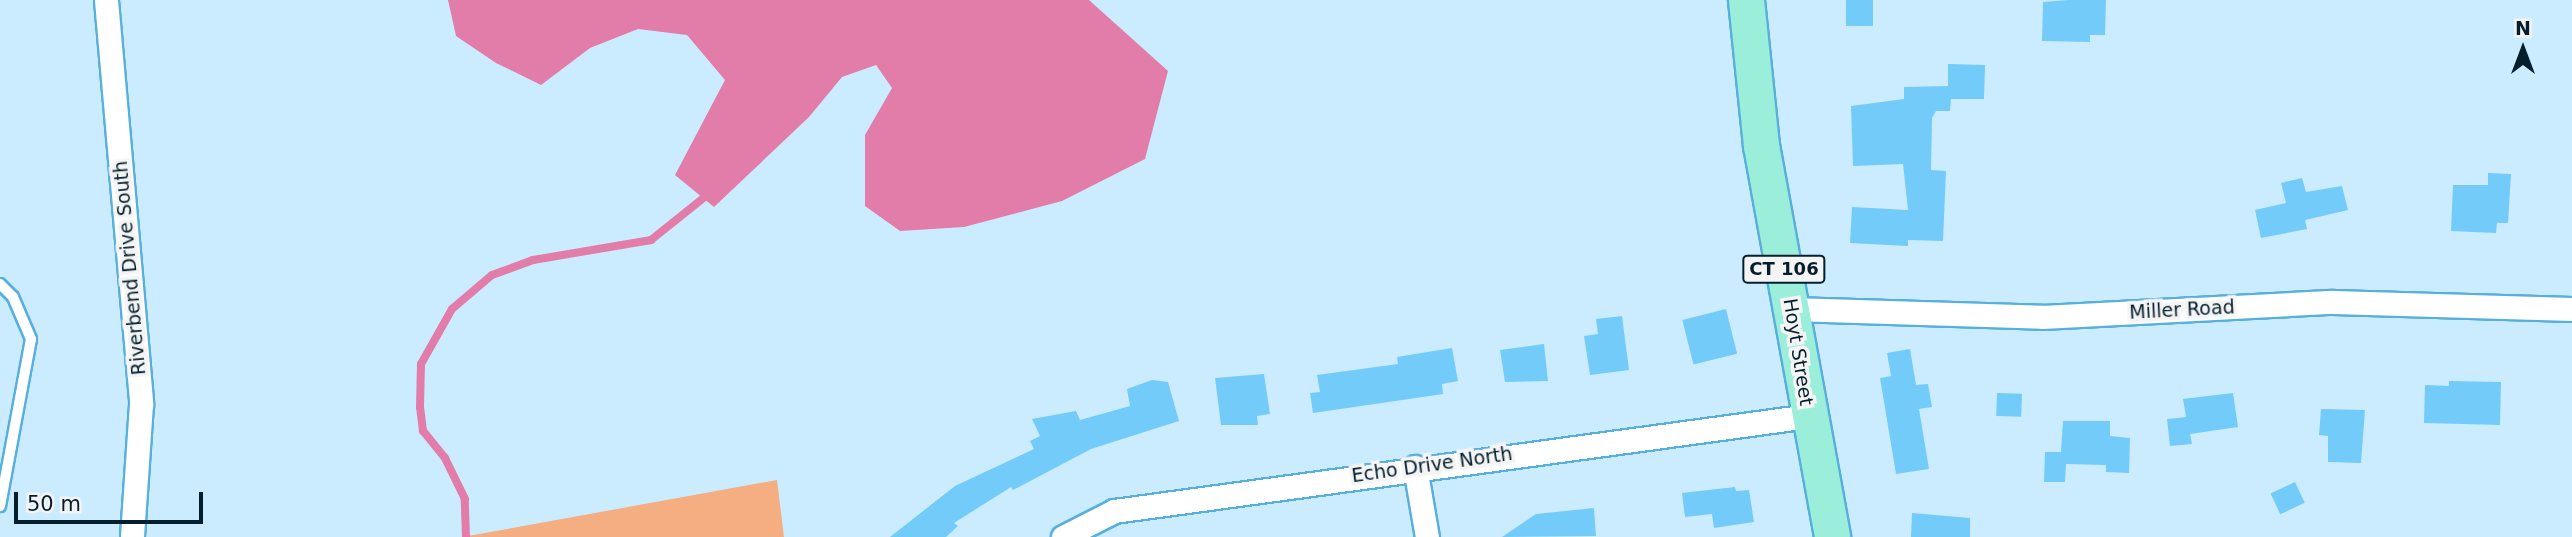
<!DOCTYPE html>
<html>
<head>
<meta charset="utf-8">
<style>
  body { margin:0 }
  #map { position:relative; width:2572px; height:537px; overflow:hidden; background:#cbecff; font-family:"DejaVu Sans",sans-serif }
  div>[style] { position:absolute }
  .green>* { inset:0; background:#f4ae82 }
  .water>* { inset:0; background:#e27ca9 }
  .stream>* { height:8px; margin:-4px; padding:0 4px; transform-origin:4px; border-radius:4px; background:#e27ca9 }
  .building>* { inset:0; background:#73cbf9; transform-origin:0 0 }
  .roads { filter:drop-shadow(2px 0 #56afdc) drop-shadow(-2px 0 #56afdc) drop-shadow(0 2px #56afdc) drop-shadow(0 -2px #56afdc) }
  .lane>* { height:10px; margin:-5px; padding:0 5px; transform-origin:5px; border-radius:5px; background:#fff }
  .street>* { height:23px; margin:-11.5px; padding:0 11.5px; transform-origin:11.5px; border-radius:11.5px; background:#fff }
  .primary>* { height:35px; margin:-17.5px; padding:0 17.5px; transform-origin:17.5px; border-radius:17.5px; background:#9beed9 }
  span { translate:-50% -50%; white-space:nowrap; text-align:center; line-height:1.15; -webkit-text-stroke:7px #f4f4f4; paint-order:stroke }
  .shield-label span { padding:2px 5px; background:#f4f4f4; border:2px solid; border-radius:5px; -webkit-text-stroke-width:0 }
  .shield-label { font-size:18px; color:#031f2d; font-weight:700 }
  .street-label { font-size:19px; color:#031f2d }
  .north { position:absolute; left:2488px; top:14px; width:70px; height:70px; -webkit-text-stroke:5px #f4f4f4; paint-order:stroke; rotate:0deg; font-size:19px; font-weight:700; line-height:28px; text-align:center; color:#031f2d }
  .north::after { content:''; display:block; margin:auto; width:24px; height:32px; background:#031f2d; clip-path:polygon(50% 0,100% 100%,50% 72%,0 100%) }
  .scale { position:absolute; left:14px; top:492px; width:189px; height:32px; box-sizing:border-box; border:4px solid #031f2d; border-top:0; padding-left:9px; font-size:21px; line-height:24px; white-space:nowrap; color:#031f2d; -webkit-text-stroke:5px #f4f4f4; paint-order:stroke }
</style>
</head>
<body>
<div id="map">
  <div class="green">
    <i style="clip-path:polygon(777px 480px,784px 537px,468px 537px,468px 536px)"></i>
  </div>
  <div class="water">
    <i style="clip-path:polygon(448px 0,1089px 0,1168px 71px,1145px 159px,1062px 201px,964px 227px,900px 231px,865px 206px,865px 135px,892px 88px,876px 65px,842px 77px,809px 117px,714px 207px,675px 175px,725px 80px,687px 35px,638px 29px,590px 48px,541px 85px,496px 63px,456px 36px)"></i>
  </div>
  <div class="stream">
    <i style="left:466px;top:537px;width:38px;rotate:-92deg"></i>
    <i style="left:465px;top:499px;width:46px;rotate:-116deg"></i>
    <i style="left:445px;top:458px;width:35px;rotate:-129deg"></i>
    <i style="left:423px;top:431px;width:24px;rotate:-97deg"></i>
    <i style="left:420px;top:407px;width:43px;rotate:-88.7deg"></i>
    <i style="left:421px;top:364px;width:63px;rotate:-60.6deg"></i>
    <i style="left:452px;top:309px;width:52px;rotate:-40.4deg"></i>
    <i style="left:492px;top:275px;width:44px;rotate:-20.1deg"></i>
    <i style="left:533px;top:260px;width:120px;rotate:-9.6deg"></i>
    <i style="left:651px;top:240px;width:77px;rotate:-38.7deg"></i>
  </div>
  <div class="building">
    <i style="left:1846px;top:0;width:27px;height:26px"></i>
    <i style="clip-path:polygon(2069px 0,2106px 0,2105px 35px,2090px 35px,2090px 42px,2042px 41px,2043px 2px)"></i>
    <i style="clip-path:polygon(1948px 64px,1985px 65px,1984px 99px,1951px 99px,1950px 111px,1936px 111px,1932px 118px,1931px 170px,1946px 171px,1943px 241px,1908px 240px,1908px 246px,1850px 243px,1852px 207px,1908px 210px,1903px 164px,1853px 166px,1851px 106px,1904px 99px,1904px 87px,1948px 86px)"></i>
    <i style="clip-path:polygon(2488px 173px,2511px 174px,2508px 223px,2497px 223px,2496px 233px,2451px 231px,2453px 185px,2488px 185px)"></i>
    <i style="clip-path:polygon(2302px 178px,2306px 192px,2342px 186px,2348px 210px,2305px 220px,2307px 229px,2261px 238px,2255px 210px,2286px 203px,2281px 183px)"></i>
    <i style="left:1726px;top:309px;width:46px;height:45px;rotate:76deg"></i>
    <i style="clip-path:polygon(1622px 316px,1629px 370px,1590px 375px,1584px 336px,1598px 334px,1596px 319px)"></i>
    <i style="clip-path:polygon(1544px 344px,1548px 381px,1505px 382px,1500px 350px)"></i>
    <i style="clip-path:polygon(1452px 348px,1458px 381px,1442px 384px,1443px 394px,1313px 413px,1310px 393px,1320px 392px,1317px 375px,1398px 364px,1397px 357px)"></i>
    <i style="clip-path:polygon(1910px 349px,1916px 385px,1928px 384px,1932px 407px,1919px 409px,1929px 469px,1896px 474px,1880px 378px,1891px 376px,1887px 353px)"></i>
    <i style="clip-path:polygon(1264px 374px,1270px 414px,1257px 416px,1258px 425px,1221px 425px,1215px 378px)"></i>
    <i style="clip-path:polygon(1152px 380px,1168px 382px,1179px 421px,1091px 449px,1013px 490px,1011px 487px,954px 523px,958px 526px,946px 537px,890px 537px,955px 486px,1034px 449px,1030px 441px,1040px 436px,1032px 419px,1076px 411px,1080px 420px,1130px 406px,1127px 389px)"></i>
    <i style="clip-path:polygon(2449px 381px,2501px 382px,2500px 425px,2424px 423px,2425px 385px,2449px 386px)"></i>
    <i style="left:1997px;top:393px;width:25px;height:23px;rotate:2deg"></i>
    <i style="clip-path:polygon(2233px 393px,2238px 427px,2190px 434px,2192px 444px,2170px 446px,2167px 419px,2186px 417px,2183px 399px)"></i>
    <i style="clip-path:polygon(2321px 409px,2365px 410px,2361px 463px,2328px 462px,2328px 436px,2319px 435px)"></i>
    <i style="clip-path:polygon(2063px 421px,2110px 421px,2110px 436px,2130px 438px,2129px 473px,2106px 472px,2106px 465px,2066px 464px,2065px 482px,2044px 482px,2045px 452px,2061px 452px)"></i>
    <i style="left:2295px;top:482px;width:23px;height:27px;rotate:65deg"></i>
    <i style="clip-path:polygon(1735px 487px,1736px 491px,1749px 490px,1754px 522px,1714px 528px,1712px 514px,1685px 517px,1682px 493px)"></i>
    <i style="clip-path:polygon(1594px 508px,1596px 536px,1502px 537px,1536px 514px)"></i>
    <i style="clip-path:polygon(1912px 513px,1970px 518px,1970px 537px,1911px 537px)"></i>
  </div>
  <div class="roads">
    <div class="lane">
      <i style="left:0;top:284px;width:18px;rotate:45deg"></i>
      <i style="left:13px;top:297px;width:46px;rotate:66.8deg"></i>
      <i style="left:31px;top:339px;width:170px;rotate:100.5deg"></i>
    </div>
    <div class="street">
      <i style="left:106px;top:0;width:406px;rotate:85deg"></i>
      <i style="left:141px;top:404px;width:133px;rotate:93.9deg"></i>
      <i style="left:1792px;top:309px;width:250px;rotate:1.8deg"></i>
      <i style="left:2042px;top:317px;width:291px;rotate:-3deg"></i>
      <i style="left:2333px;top:302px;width:239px;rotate:1.7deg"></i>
      <i style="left:1415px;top:467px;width:71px;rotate:80.3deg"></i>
      <i style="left:1063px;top:537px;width:57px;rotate:-27deg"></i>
      <i style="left:1114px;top:511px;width:700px;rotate:-7.79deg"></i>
    </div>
    <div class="primary">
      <i style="left:1746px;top:0;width:146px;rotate:84.1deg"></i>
      <i style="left:1761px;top:145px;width:398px;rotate:79.7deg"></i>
    </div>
  </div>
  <div class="shield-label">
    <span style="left:1784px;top:269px">CT 106</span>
  </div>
  <div class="street-label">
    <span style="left:130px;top:268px;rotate:-95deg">Riverbend Drive South</span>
    <span style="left:2182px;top:310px;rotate:-3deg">Miller Road</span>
    <span style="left:1798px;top:352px;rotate:81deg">Hoyt Street</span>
    <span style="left:1432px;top:465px;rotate:-8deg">Echo Drive North</span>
  </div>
  <div class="north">N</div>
  <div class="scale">50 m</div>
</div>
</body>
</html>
